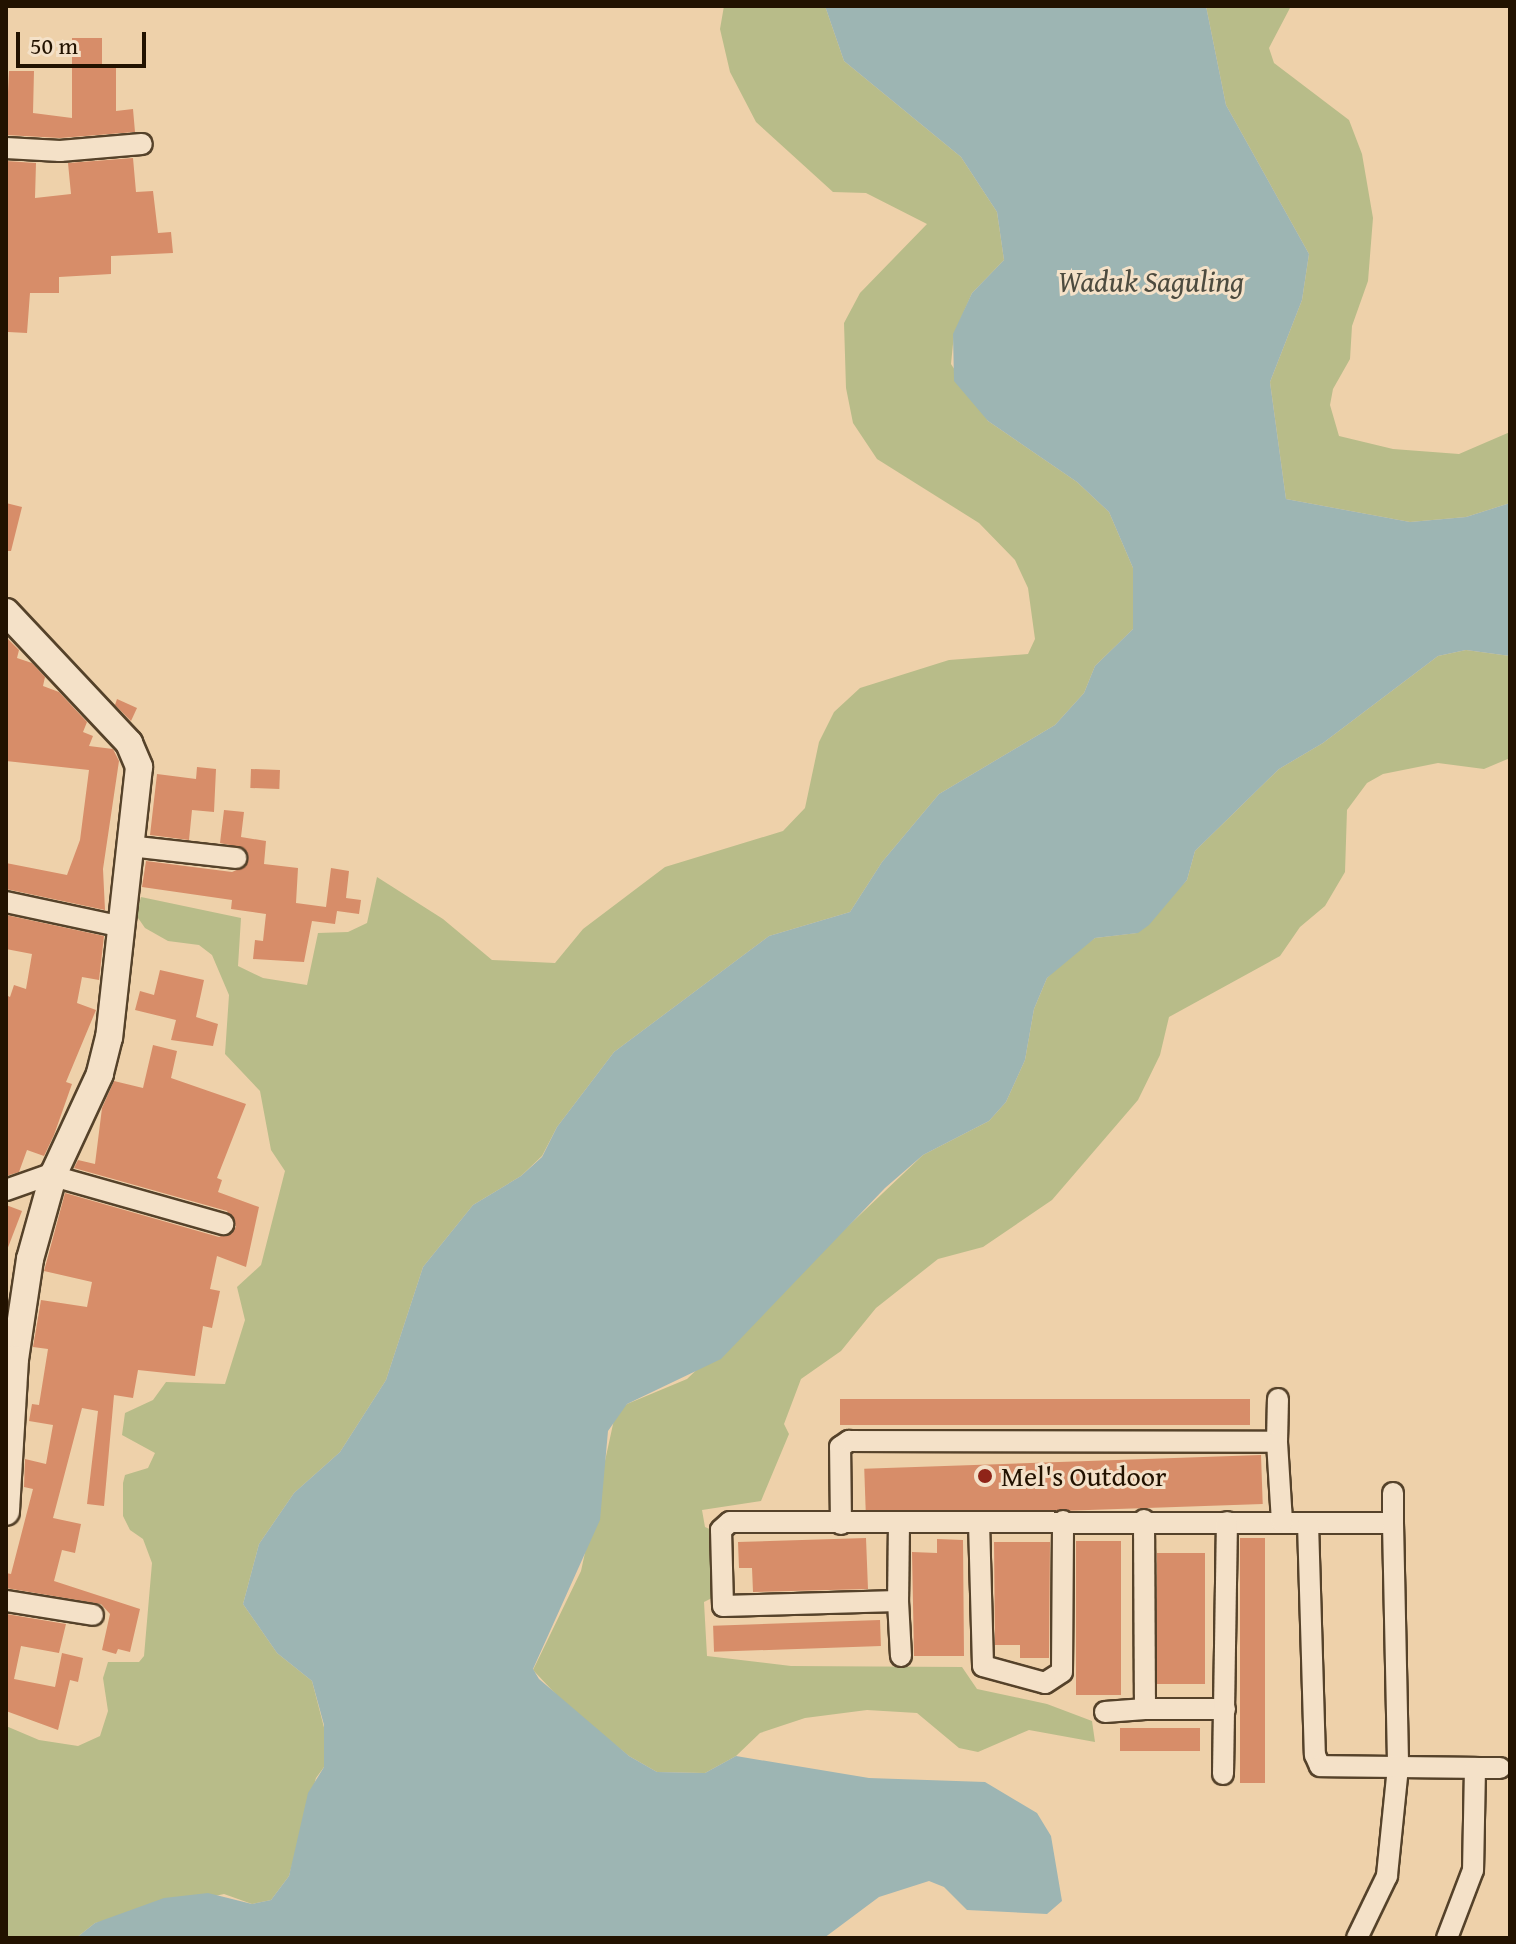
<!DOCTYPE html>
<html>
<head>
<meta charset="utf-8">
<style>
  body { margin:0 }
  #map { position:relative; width:1516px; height:1944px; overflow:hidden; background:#eed1aa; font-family:"Gentium Book Plus",serif }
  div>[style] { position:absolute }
  .green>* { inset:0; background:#b8bc89 }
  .water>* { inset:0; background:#9db5b3 }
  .building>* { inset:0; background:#d78d69; transform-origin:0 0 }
  .roads { filter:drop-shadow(2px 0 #55422a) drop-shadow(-2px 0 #55422a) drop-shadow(0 2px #55422a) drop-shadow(0 -2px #55422a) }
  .minor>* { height:20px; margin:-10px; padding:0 10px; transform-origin:10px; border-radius:10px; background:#f4e1c8 }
  .tertiary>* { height:26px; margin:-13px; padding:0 13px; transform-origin:13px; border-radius:13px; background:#f4e1c8 }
  .dots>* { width:22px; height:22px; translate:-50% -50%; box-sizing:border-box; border:4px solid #f4e1c8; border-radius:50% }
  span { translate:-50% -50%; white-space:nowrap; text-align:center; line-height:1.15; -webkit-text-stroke:6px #f4e1c8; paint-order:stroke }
  .poi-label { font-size:28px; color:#221200 }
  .left { translate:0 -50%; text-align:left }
  .water-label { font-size:30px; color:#4d4b3f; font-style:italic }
  .frame { position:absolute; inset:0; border:8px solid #221200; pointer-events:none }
  .scale { position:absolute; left:16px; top:32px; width:130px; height:36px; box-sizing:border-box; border:4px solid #221200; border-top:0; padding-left:10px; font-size:24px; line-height:28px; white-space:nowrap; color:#221200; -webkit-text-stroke:6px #f4e1c8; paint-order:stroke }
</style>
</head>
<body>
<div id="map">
  <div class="green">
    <i style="clip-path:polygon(724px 6px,825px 6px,844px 61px,961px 157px,997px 212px,1004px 260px,972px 293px,954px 334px,951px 364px,988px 421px,1077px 482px,1109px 512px,1133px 568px,1133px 629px,1095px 666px,1084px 693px,1055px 725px,939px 794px,882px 862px,850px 912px,769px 936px,614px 1052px,557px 1127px,542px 1156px,521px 1176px,473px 1205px,423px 1267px,386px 1380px,340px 1452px,294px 1493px,259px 1544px,243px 1604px,277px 1653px,312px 1681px,327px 1739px,324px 1767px,316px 1778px,289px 1876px,271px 1900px,252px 1904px,224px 1894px,95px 1923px,76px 1938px,6px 1938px,6px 1726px,39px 1740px,78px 1746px,100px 1736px,108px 1711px,103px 1678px,108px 1662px,139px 1662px,144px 1656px,152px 1563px,143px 1539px,130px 1530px,123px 1516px,123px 1483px,125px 1475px,148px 1468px,155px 1453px,122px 1435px,125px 1413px,153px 1400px,166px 1382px,225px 1384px,245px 1320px,237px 1287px,261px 1265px,285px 1171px,271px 1150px,260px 1091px,225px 1054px,229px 995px,212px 955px,199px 945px,168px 941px,145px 928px,136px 915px,141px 897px,241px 918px,238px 966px,263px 978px,307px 985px,318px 933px,348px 932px,367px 923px,377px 877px,443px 919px,492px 960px,555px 963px,583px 929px,665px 867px,783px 831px,805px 808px,819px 742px,834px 712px,860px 688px,949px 660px,1028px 654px,1035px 639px,1028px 588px,1015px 560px,979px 523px,877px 459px,853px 423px,846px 388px,844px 323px,860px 293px,927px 224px,866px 193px,833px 192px,756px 122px,730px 72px,720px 29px)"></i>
    <i style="clip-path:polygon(1206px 6px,1291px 6px,1269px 48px,1274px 63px,1349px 120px,1362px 154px,1373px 218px,1368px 281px,1352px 326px,1350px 359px,1333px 389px,1330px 405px,1339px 436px,1393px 449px,1459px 454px,1510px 432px,1510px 503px,1466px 517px,1410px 522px,1286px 499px,1270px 382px,1302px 300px,1309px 254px,1226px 105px)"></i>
    <i style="clip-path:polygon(1466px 650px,1510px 656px,1510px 758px,1484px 769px,1438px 763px,1383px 774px,1367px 783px,1347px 810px,1345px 872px,1325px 906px,1300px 927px,1280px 956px,1169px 1017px,1160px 1055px,1138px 1100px,1052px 1200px,983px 1247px,938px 1259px,876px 1308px,841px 1351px,801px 1379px,784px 1424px,789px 1434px,761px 1501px,702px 1510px,705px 1527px,712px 1530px,712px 1598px,704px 1602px,707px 1656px,791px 1666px,962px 1667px,977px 1689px,1047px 1704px,1092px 1721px,1095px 1742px,1029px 1730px,978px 1752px,959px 1748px,917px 1713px,867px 1710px,805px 1718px,760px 1733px,736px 1756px,705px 1773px,657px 1772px,629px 1756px,566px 1705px,533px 1670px,581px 1571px,615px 1415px,627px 1404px,687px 1379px,923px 1155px,989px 1121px,1006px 1102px,1025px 1060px,1034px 1009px,1047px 978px,1069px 956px,1095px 938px,1137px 933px,1187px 880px,1195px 851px,1279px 769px,1323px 743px,1438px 656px)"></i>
  </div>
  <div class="water">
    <i style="clip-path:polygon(825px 6px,1206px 6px,1226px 105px,1309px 254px,1302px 300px,1270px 382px,1286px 499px,1410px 522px,1466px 517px,1510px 503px,1510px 656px,1466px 650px,1438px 656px,1323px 743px,1279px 769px,1195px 851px,1187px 880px,1149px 925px,1138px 933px,1095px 938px,1047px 978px,1034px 1009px,1025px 1060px,1006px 1102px,989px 1121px,923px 1155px,885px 1188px,721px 1359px,627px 1404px,608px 1431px,600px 1520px,533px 1669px,539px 1679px,629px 1756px,657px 1772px,705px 1773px,736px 1756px,869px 1778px,985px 1782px,1037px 1813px,1051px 1836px,1062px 1901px,1047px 1914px,967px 1910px,944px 1887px,929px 1881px,879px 1897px,824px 1938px,76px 1938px,95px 1923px,164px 1898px,208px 1893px,252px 1904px,271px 1900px,289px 1876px,308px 1793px,324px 1767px,324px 1725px,312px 1681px,277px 1653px,243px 1604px,259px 1544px,294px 1493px,340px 1452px,386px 1380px,423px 1267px,473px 1205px,521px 1176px,542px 1157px,557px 1127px,614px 1052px,769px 936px,850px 912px,882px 862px,939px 794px,1055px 725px,1084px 693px,1095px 666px,1133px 629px,1133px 568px,1109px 512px,1077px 482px,988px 421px,954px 381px,953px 334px,972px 293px,1004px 260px,997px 212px,961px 157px,844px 61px)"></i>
  </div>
  <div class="building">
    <i style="clip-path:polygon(72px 38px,102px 38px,102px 66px,116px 66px,116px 111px,133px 109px,135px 132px,60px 138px,6px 135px,9px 71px,34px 71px,33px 113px,72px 118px)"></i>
    <i style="clip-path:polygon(133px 158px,136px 192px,153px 191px,158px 233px,171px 232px,173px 253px,111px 256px,111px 274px,59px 277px,59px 293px,30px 293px,27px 333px,8px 332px,6px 161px,36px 163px,35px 198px,71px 194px,68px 163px)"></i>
    <i style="clip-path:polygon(6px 503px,22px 507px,11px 551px,6px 551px)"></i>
    <i style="clip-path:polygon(6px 637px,19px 650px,17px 658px,32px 663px,45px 677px,43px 686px,59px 692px,87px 722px,83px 732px,93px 736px,89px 746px,113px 749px,119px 761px,103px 869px,105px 910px,6px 889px,6px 863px,67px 875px,80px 840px,89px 770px,6px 761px)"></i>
    <i style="clip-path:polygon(117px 699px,137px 708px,131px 721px,115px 705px)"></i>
    <i style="clip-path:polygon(197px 767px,216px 769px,214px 812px,192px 810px,189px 840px,150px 835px,157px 774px,196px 779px)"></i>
    <i style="left:251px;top:769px;width:29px;height:19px;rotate:2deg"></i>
    <i style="clip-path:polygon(224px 810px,244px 812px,241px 837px,266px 841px,264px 864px,298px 868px,296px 903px,326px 907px,331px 868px,349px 871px,346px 898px,361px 900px,359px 914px,337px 911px,335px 924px,312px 921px,304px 962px,253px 959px,255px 940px,263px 941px,266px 914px,231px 909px,232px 900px,142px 887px,146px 861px,232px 872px,246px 866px,244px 848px,220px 843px)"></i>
    <i style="clip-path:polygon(6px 915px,104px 936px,99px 980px,82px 977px,77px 1003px,96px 1010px,66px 1082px,72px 1084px,54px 1135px,44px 1156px,27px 1150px,19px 1172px,6px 1176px,6px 995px,10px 997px,14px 985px,26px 989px,32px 954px,6px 949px)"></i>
    <i style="clip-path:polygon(160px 970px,204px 980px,196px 1017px,218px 1024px,213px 1046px,171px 1040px,176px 1020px,135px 1010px,140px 991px,154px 995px)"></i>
    <i style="clip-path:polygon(153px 1045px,177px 1051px,171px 1078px,246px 1104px,217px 1178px,222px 1180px,218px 1192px,259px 1207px,246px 1267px,217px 1256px,210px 1289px,220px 1291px,212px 1328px,203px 1326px,195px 1376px,138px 1370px,133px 1398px,114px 1395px,104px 1506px,87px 1504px,98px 1411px,82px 1408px,53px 1518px,81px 1524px,75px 1553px,62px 1550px,54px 1581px,140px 1609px,130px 1652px,118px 1649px,116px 1654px,102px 1650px,110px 1614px,101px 1604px,6px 1588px,6px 1573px,11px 1574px,33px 1489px,24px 1487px,25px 1459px,46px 1464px,53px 1425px,29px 1421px,32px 1404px,39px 1405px,48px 1349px,33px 1347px,41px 1300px,87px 1307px,92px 1282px,44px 1271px,65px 1193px,219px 1237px,236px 1227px,227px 1211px,74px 1168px,78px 1160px,95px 1164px,102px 1108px,114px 1081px,143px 1088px)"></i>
    <i style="clip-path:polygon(6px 1205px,22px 1211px,7px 1250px,6px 1250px)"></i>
    <i style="left:840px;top:1399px;width:410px;height:26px"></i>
    <i style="left:1261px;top:1455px;width:49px;height:397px;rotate:88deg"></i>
    <i style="clip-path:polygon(866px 1538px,868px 1589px,753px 1592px,752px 1568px,739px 1568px,738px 1542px)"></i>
    <i style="left:1240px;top:1538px;width:25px;height:245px"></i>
    <i style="clip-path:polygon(937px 1539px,963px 1540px,964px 1656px,914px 1656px,912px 1552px,937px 1553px)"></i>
    <i style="left:1076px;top:1541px;width:45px;height:154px"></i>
    <i style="clip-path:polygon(994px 1542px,1050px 1542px,1049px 1658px,1020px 1658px,1020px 1645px,995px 1645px)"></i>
    <i style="left:1205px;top:1553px;width:131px;height:48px;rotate:90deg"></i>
    <i style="clip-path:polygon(6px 1614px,66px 1624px,59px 1653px,21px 1646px,14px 1679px,55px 1687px,62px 1653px,83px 1658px,78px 1682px,70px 1680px,58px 1730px,6px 1711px)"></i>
    <i style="left:880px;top:1620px;width:26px;height:167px;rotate:88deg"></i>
    <i style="left:1120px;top:1728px;width:80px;height:23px"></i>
  </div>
  <div class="roads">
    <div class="minor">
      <i style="left:6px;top:148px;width:54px;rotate:3.2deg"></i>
      <i style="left:60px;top:151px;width:82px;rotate:-4.9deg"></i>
      <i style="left:129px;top:846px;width:108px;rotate:6.4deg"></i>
      <i style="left:6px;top:902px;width:120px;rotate:12.1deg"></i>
      <i style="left:53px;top:1176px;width:177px;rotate:15.8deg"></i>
      <i style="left:6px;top:1190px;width:51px;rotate:-19.5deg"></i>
      <i style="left:1277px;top:1442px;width:43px;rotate:-88.7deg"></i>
      <i style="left:1144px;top:1520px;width:189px;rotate:89.7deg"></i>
      <i style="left:1145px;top:1709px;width:80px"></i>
      <i style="left:979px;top:1522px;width:144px;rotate:88.4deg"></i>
      <i style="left:983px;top:1666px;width:64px;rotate:15.3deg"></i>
      <i style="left:1045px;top:1683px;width:20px;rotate:-33deg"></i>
      <i style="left:1062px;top:1672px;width:151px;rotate:-89.6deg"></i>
      <i style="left:899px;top:1523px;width:78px;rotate:90.7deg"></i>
      <i style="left:898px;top:1601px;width:175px;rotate:178.4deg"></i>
      <i style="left:723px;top:1606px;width:76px;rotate:-91.5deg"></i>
      <i style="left:721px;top:1530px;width:12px;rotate:-42deg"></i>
      <i style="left:730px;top:1522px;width:663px;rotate:0.09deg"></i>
      <i style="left:1393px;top:1523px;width:244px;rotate:88.8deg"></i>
      <i style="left:1398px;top:1767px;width:110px;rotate:95.8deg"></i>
      <i style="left:1387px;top:1876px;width:69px;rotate:115.8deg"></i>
      <i style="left:1308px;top:1523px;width:232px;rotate:88.3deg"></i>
      <i style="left:1315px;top:1755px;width:12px;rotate:66deg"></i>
      <i style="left:1320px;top:1766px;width:155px;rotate:0.7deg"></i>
      <i style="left:1475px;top:1768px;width:102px;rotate:91.1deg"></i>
      <i style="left:1473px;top:1870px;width:73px;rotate:110.9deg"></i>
      <i style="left:1393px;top:1523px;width:30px;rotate:-90deg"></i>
      <i style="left:841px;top:1524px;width:77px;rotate:-90.7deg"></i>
      <i style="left:840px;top:1447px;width:11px;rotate:-34deg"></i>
      <i style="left:849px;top:1441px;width:428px;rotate:0.1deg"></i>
      <i style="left:1277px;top:1442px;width:80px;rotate:86.4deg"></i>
      <i style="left:6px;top:1601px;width:88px;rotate:9.1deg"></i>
      <i style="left:898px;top:1601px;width:55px;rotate:86.9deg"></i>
      <i style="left:1105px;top:1712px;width:40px;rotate:-4.3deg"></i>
      <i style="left:1475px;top:1768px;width:25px"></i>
      <i style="left:1223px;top:1774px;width:252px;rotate:-89.1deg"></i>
    </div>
    <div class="tertiary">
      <i style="left:6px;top:612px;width:180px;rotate:46.8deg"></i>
      <i style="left:129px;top:743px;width:26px;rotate:67deg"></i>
      <i style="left:139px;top:767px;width:272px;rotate:96.3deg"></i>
      <i style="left:109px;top:1037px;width:38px;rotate:104deg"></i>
      <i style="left:100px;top:1074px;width:109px;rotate:114.9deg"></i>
      <i style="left:54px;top:1173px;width:89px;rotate:105.6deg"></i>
      <i style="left:30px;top:1259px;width:101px;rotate:98.5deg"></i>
      <i style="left:15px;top:1359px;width:153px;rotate:93.4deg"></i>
    </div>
  </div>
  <div class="dots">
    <i style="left:985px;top:1476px;background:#8f2418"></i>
  </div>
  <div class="poi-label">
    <span class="left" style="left:1001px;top:1476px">Mel's Outdoor</span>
  </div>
  <div class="water-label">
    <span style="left:1151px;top:281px">Waduk Saguling</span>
  </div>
  <div class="frame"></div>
  <div class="scale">50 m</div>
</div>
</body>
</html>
